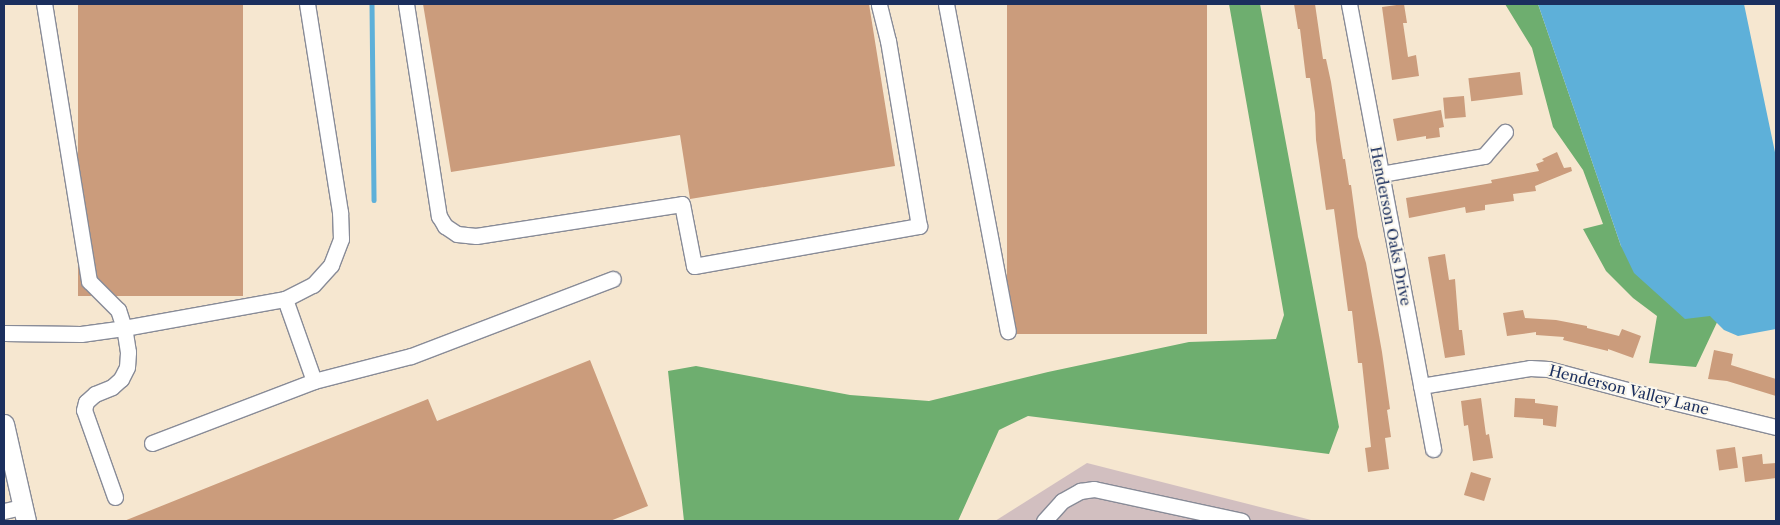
<!DOCTYPE html>
<html>
<head>
<meta charset="utf-8">
<style>
  body { margin:0 }
  #map { position:relative; width:1780px; height:525px; overflow:hidden; background:#f6e7d0; font-family:"Libre Caslon Text",serif }
  div>[style] { position:absolute }
  .industrial>* { inset:0; background:#d2bfc0 }
  .forest>* { inset:0; background:#6eae6f }
  .water>* { inset:0; background:#5eb0d9 }
  .stream>* { height:4.5px; margin:-2.25px; padding:0 2.25px; transform-origin:2.25px; border-radius:2.25px; background:#5eb0d9 }
  .building>* { inset:0; background:#cb9c7c; transform-origin:0 0 }
  .roads { filter:drop-shadow(1px 0 #888b97) drop-shadow(-1px 0 #888b97) drop-shadow(0 1px #888b97) drop-shadow(0 -1px #888b97) }
  .minor>* { height:15px; margin:-7.5px; padding:0 7.5px; transform-origin:7.5px; border-radius:7.5px; background:#fff }
  .major>* { height:19px; margin:-9.5px; padding:0 9.5px; transform-origin:9.5px; border-radius:9.5px; background:#fff }
  span { translate:-50% -50%; white-space:nowrap; text-align:center; line-height:1.15; -webkit-text-stroke:4px #fbf7ec; paint-order:stroke }
  .street-label { font-size:15px; color:#1b2f5e }
  .frame { position:absolute; inset:0; border:5px solid #1b2f5e; pointer-events:none }
</style>
</head>
<body>
<div id="map">
  <div class="industrial">
    <i style="clip-path:polygon(1087px 463px,1315px 521px,995px 521px)"></i>
  </div>
  <div class="forest">
    <i style="clip-path:polygon(1229px 4px,1260px 4px,1339px 427px,1329px 454px,1028px 416px,999px 430px,958px 521px,684px 521px,668px 371px,696px 366px,850px 395px,929px 401px,1048px 372px,1189px 342px,1276px 339px,1284px 315px)"></i>
    <i style="clip-path:polygon(1505px 4px,1538px 4px,1621px 246px,1710px 315px,1720px 316px,1696px 367px,1649px 363px,1657px 316px,1633px 298px,1606px 271px,1583px 229px,1603px 224px,1583px 170px,1553px 127px,1532px 48px)"></i>
  </div>
  <div class="water">
    <i style="clip-path:polygon(1538px 4px,1744px 4px,1776px 157px,1776px 329px,1738px 336px,1724px 330px,1710px 316px,1685px 319px,1634px 273px,1621px 246px)"></i>
  </div>
  <div class="stream">
    <i style="left:372px;top:4px;width:196px;rotate:89.4deg"></i>
  </div>
  <div class="building">
    <i style="left:78px;top:4px;width:165px;height:292px"></i>
    <i style="clip-path:polygon(423px 4px,869px 4px,895px 166px,690px 199px,680px 135px,451px 172px)"></i>
    <i style="left:1007px;top:4px;width:200px;height:330px"></i>
    <i style="clip-path:polygon(1294px 4px,1315px 4px,1323px 59px,1326px 59px,1331px 82px,1343px 159px,1345px 159px,1349px 185px,1351px 185px,1358px 237px,1366px 263px,1382px 352px,1390px 409px,1387px 410px,1391px 437px,1385px 438px,1389px 469px,1368px 472px,1365px 448px,1371px 447px,1362px 363px,1358px 363px,1352px 311px,1348px 311px,1334px 209px,1326px 210px,1316px 140px,1315px 113px,1310px 78px,1306px 78px,1300px 29px,1298px 29px)"></i>
    <i style="clip-path:polygon(1404px 4px,1407px 23px,1403px 23px,1408px 57px,1416px 55px,1419px 76px,1392px 80px,1382px 7px)"></i>
    <i style="left:1520px;top:72px;width:23px;height:52px;rotate:83deg"></i>
    <i style="left:1464px;top:96px;width:21px;height:21px;rotate:85deg"></i>
    <i style="clip-path:polygon(1441px 110px,1444px 127px,1439px 128px,1440px 137px,1426px 139px,1426px 136px,1397px 141px,1393px 119px)"></i>
    <i style="clip-path:polygon(1557px 152px,1564px 168px,1571px 167px,1572px 171px,1535px 186px,1536px 191px,1513px 194px,1514px 201px,1485px 205px,1485px 210px,1466px 213px,1465px 207px,1409px 218px,1406px 198px,1492px 183px,1491px 180px,1539px 171px,1536px 164px,1544px 161px,1542px 159px)"></i>
    <i style="clip-path:polygon(1445px 254px,1449px 280px,1455px 279px,1459px 330px,1462px 330px,1465px 355px,1445px 358px,1428px 257px)"></i>
    <i style="clip-path:polygon(1523px 310px,1525px 318px,1556px 320px,1587px 326px,1587px 328px,1619px 336px,1622px 329px,1641px 336px,1633px 358px,1608px 349px,1608px 351px,1563px 340px,1564px 337px,1536px 335px,1536px 332px,1507px 336px,1503px 313px)"></i>
    <i style="clip-path:polygon(1714px 350px,1733px 354px,1731px 365px,1776px 379px,1776px 396px,1727px 381px,1708px 379px)"></i>
    <i style="clip-path:polygon(590px 360px,648px 506px,610px 521px,124px 521px,428px 399px,437px 421px)"></i>
    <i style="clip-path:polygon(1481px 398px,1486px 435px,1489px 434px,1493px 458px,1473px 461px,1468px 425px,1464px 426px,1461px 401px)"></i>
    <i style="clip-path:polygon(1515px 398px,1535px 399px,1535px 403px,1558px 406px,1556px 427px,1543px 425px,1543px 419px,1514px 417px)"></i>
    <i style="left:1735px;top:447px;width:21px;height:19px;rotate:82deg"></i>
    <i style="clip-path:polygon(1762px 454px,1763px 464px,1776px 463px,1776px 478px,1745px 482px,1742px 457px)"></i>
    <i style="left:1471px;top:472px;width:21px;height:24px;rotate:17deg"></i>
  </div>
  <div class="roads">
    <div class="minor">
      <i style="left:406px;top:4px;width:215px;rotate:81.2deg"></i>
      <i style="left:439px;top:216px;width:12px;rotate:59deg"></i>
      <i style="left:445px;top:226px;width:14px;rotate:34deg"></i>
      <i style="left:457px;top:234px;width:19px;rotate:6deg"></i>
      <i style="left:476px;top:236px;width:208px;rotate:-8.8deg"></i>
      <i style="left:682px;top:204px;width:63px;rotate:79deg"></i>
      <i style="left:694px;top:266px;width:229px;rotate:-10.1deg"></i>
      <i style="left:919px;top:226px;width:188px;rotate:-99.5deg"></i>
      <i style="left:888px;top:41px;width:38px;rotate:-104deg"></i>
      <i style="left:946px;top:4px;width:333px;rotate:79.3deg"></i>
      <i style="left:1349px;top:4px;width:453px;rotate:79.3deg"></i>
      <i style="left:1381px;top:174px;width:105px;rotate:-9.9deg"></i>
      <i style="left:1484px;top:156px;width:32px;rotate:-49deg"></i>
      <i style="left:4px;top:333px;width:77px;rotate:0.7deg"></i>
      <i style="left:81px;top:334px;width:43px;rotate:-7.9deg"></i>
      <i style="left:124px;top:328px;width:19px;rotate:-108deg"></i>
      <i style="left:118px;top:310px;width:41px;rotate:-135deg"></i>
      <i style="left:89px;top:281px;width:281px;rotate:-99.2deg"></i>
      <i style="left:314px;top:381px;width:100px;rotate:-14.5deg"></i>
      <i style="left:411px;top:356px;width:216px;rotate:-20.9deg"></i>
      <i style="left:1421px;top:386px;width:110px;rotate:-9.4deg"></i>
      <i style="left:1530px;top:368px;width:18px;rotate:3deg"></i>
      <i style="left:1548px;top:369px;width:125px;rotate:14.8deg"></i>
      <i style="left:1669px;top:401px;width:110px;rotate:13.7deg"></i>
      <i style="left:152px;top:443px;width:173px;rotate:-20.9deg"></i>
      <i style="left:314px;top:381px;width:87px;rotate:-109.5deg"></i>
      <i style="left:115px;top:497px;width:92px;rotate:-109.6deg"></i>
      <i style="left:84px;top:410px;width:8px;rotate:-76deg"></i>
      <i style="left:86px;top:402px;width:12px;rotate:-42deg"></i>
      <i style="left:95px;top:394px;width:18px;rotate:-22deg"></i>
      <i style="left:112px;top:387px;width:12px;rotate:-42deg"></i>
      <i style="left:121px;top:379px;width:13px;rotate:-63deg"></i>
      <i style="left:127px;top:367px;width:15px;rotate:-86deg"></i>
      <i style="left:128px;top:352px;width:24px;rotate:-99deg"></i>
      <i style="left:124px;top:328px;width:164px;rotate:-10.2deg"></i>
      <i style="left:285px;top:299px;width:31px;rotate:-27deg"></i>
      <i style="left:313px;top:285px;width:27px;rotate:-48deg"></i>
      <i style="left:331px;top:265px;width:28px;rotate:-69deg"></i>
      <i style="left:341px;top:239px;width:27px;rotate:-92deg"></i>
      <i style="left:340px;top:212px;width:211px;rotate:-99deg"></i>
      <i style="left:4px;top:511px;width:18px;rotate:-13deg"></i>
      <i style="left:1044px;top:521px;width:27px;rotate:-48deg"></i>
      <i style="left:1062px;top:501px;width:21px;rotate:-29deg"></i>
      <i style="left:1080px;top:491px;width:14px;rotate:-8deg"></i>
      <i style="left:1094px;top:489px;width:151px;rotate:12.2deg"></i>
    </div>
    <div class="major">
      <i style="left:4px;top:424px;width:99px;rotate:77.2deg"></i>
    </div>
  </div>
  <div class="street-label">
    <span style="left:1391px;top:226px;rotate:79deg">Henderson Oaks Drive</span>
    <span style="left:1629px;top:390px;rotate:14deg">Henderson Valley Lane</span>
  </div>
  <div class="frame"></div>
</div>
</body>
</html>
